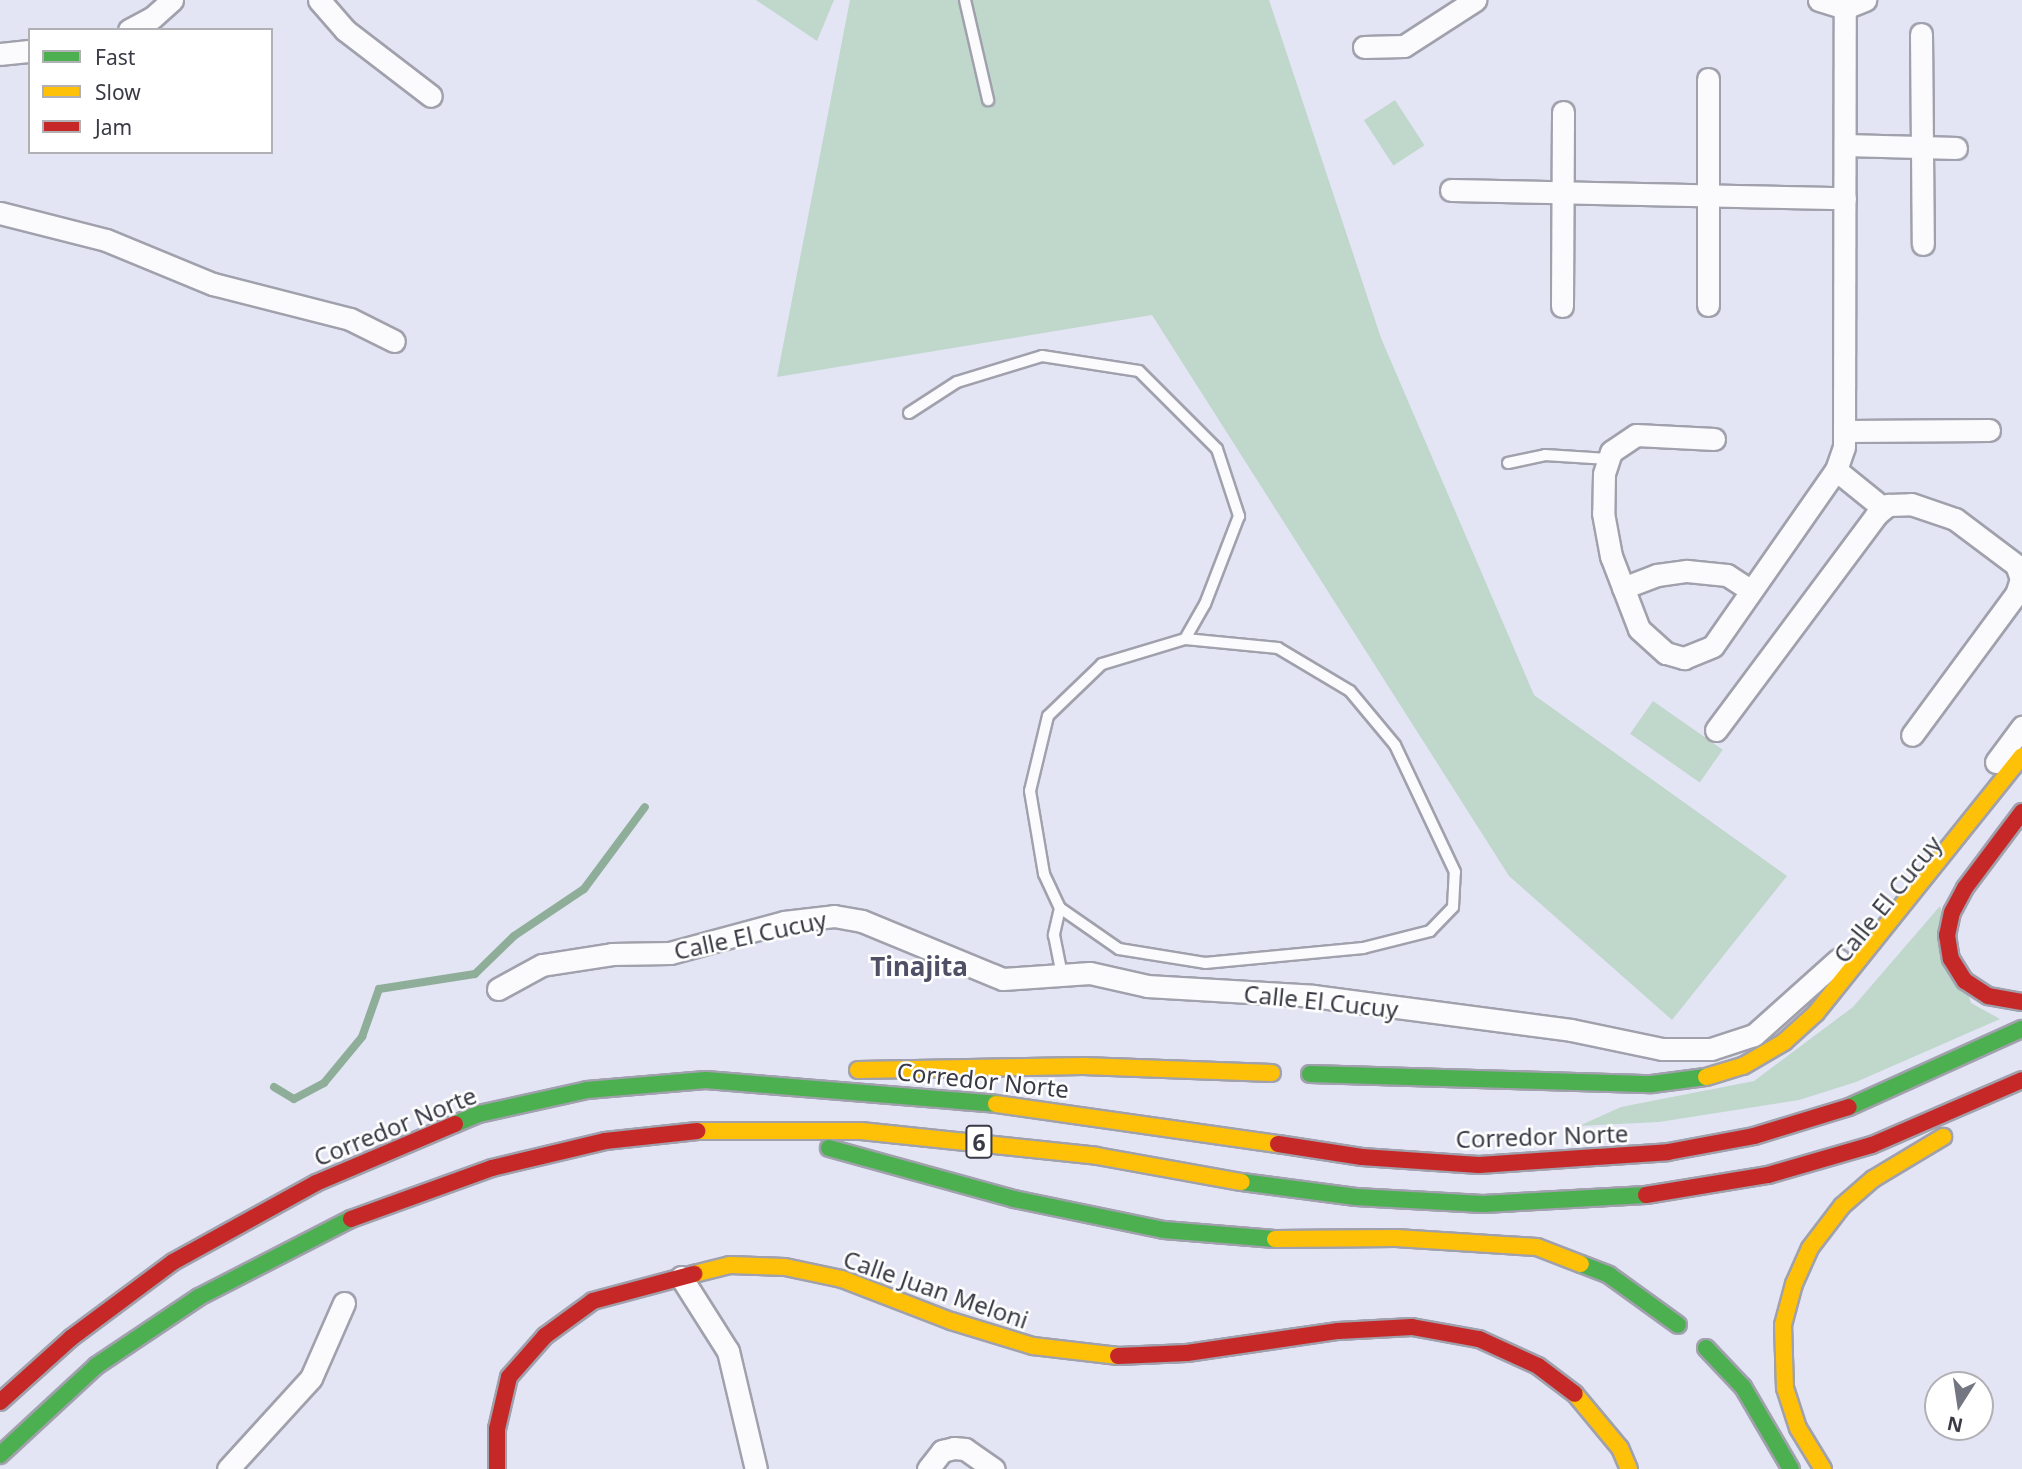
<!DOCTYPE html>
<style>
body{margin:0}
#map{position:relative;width:2022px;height:1469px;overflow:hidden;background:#e3e5f4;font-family:"Noto Sans",sans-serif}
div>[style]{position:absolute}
.green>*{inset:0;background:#c0d7cb;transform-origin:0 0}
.stream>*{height:8px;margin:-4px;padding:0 4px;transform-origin:4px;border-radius:4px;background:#8fae99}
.roads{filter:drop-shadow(2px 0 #a0a1ac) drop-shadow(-2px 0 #a0a1ac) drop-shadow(0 2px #a0a1ac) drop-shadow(0 -2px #a0a1ac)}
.lane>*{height:10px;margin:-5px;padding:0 5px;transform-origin:5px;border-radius:5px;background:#fbfbfd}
.street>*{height:21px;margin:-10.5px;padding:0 10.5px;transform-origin:10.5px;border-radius:10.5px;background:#fbfbfd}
.fast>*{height:16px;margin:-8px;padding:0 8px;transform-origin:8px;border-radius:8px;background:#4caf50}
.slow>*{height:16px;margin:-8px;padding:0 8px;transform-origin:8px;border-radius:8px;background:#ffc107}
.jam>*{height:16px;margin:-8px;padding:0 8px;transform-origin:8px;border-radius:8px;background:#c62828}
span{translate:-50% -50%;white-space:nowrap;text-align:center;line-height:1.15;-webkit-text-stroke:5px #fff;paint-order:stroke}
.shield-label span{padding:2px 5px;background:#fff;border:2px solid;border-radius:5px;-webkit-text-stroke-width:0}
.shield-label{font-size:23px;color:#393a45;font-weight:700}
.street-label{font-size:24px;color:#393a45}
.neighbourhood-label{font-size:26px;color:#4f5066;font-weight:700}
.legend{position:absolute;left:28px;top:28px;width:245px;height:126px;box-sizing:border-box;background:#fff;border:2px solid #b0b0b5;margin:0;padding:9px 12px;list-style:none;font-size:21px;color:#393a45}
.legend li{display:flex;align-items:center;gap:14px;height:35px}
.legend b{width:35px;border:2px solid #b0b0b5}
.north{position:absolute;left:1924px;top:1371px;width:70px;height:70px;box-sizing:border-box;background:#fff;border:2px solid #b0b0b5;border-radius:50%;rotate:192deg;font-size:19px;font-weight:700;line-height:28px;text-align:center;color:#393a45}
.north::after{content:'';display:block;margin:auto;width:24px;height:32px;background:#747682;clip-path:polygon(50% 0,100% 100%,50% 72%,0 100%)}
</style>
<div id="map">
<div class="green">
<i style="clip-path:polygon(756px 0,834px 0,817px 41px)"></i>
<i style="clip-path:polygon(850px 0,1269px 0,1381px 338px,1534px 695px,1787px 876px,1672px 1020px,1509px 876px,1152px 315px,777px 377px)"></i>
<i style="left:1395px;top:100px;width:54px;height:37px;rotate:57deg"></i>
<i style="left:1653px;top:701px;width:85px;height:40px;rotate:35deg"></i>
<i style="clip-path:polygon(1940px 906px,1971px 1003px,2000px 1019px,1856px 1082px,1799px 1100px,1659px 1122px,1579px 1126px,1621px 1107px,1754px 1081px,1853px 1007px)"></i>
</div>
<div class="stream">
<i style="left:274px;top:1087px;width:23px;rotate:31deg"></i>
<i style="left:294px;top:1099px;width:34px;rotate:-28deg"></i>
<i style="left:324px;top:1083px;width:60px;rotate:-50.4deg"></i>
<i style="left:362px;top:1037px;width:51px;rotate:-70.5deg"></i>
<i style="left:379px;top:989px;width:97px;rotate:-8.9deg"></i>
<i style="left:475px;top:974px;width:54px;rotate:-44.3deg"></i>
<i style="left:514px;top:936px;width:84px;rotate:-33.9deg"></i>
<i style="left:584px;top:889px;width:102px;rotate:-53.4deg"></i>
</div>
<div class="roads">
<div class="lane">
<i style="left:965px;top:0;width:103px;rotate:77deg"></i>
<i style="left:909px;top:413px;width:57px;rotate:-32.9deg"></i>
<i style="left:957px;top:382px;width:89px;rotate:-17deg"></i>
<i style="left:1042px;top:356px;width:98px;rotate:8.8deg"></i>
<i style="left:1139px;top:371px;width:110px;rotate:45deg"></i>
<i style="left:1217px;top:449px;width:71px;rotate:71.8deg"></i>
<i style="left:1239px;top:516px;width:94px;rotate:111.1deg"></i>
<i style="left:1205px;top:604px;width:40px;rotate:119.7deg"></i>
<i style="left:1508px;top:463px;width:38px;rotate:-12deg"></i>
<i style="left:1545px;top:455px;width:63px;rotate:3.6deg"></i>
<i style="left:1060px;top:908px;width:72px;rotate:34.8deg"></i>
<i style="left:1119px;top:949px;width:87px;rotate:9.2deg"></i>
<i style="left:1205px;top:963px;width:159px;rotate:-5.4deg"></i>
<i style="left:1363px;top:948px;width:69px;rotate:-14.2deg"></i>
<i style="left:1430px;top:931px;width:33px;rotate:-46deg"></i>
<i style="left:1453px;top:907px;width:35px;rotate:-87deg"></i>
<i style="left:1455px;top:872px;width:140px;rotate:-115.3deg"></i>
<i style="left:1395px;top:745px;width:70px;rotate:-129.8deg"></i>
<i style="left:1350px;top:691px;width:84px;rotate:-149.2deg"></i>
<i style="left:1278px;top:648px;width:93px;rotate:-174.5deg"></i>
<i style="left:1185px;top:639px;width:87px;rotate:163.2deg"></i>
<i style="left:1102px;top:664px;width:75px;rotate:136.1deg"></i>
<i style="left:1048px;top:716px;width:77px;rotate:103.5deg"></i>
<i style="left:1030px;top:791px;width:84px;rotate:80.4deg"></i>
<i style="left:1044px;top:874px;width:38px;rotate:65deg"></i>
<i style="left:1060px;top:908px;width:28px;rotate:103deg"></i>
<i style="left:1054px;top:935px;width:41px;rotate:78.7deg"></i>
</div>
<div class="street">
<i style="left:319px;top:0;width:40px;rotate:49deg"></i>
<i style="left:345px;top:30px;width:108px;rotate:37.5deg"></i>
<i style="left:1819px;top:0;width:27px;rotate:17deg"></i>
<i style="left:1845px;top:8px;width:22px;rotate:-22deg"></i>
<i style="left:129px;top:30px;width:26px;rotate:-28deg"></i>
<i style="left:152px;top:18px;width:27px;rotate:-42deg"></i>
<i style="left:1921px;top:34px;width:210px;rotate:89.5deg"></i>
<i style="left:1364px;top:47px;width:40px;rotate:-1.4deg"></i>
<i style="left:1404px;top:46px;width:85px;rotate:-32.9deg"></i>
<i style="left:0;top:54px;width:30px;rotate:-6deg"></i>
<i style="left:1708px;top:79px;width:226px;rotate:90deg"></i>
<i style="left:1846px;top:145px;width:110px;rotate:1.6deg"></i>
<i style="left:1451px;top:190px;width:394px;rotate:1.2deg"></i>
<i style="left:0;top:213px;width:109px;rotate:14.3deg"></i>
<i style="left:106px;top:240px;width:116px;rotate:22.4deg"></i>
<i style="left:213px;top:284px;width:141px;rotate:14.3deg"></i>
<i style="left:350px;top:319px;width:49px;rotate:26.6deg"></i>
<i style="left:1562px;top:306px;width:194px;rotate:-89.7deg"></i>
<i style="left:1846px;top:431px;width:143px;rotate:-0.4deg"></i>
<i style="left:1714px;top:439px;width:78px;rotate:-177.1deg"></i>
<i style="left:1636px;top:435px;width:30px;rotate:146deg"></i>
<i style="left:1611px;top:452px;width:23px;rotate:108deg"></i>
<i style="left:1604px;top:474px;width:39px;rotate:91deg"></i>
<i style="left:1603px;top:513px;width:44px;rotate:79.5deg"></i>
<i style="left:1611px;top:556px;width:78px;rotate:69deg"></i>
<i style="left:1639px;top:629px;width:36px;rotate:42deg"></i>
<i style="left:1666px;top:653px;width:19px;rotate:16deg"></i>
<i style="left:1684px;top:658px;width:31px;rotate:-22deg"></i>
<i style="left:1713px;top:646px;width:215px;rotate:-55.1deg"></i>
<i style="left:1836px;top:470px;width:24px;rotate:-71deg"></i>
<i style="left:1844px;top:447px;width:439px;rotate:-89.9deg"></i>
<i style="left:1836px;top:470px;width:60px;rotate:39deg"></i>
<i style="left:1623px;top:588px;width:36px;rotate:-21deg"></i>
<i style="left:1657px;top:575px;width:30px;rotate:-8deg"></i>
<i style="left:1687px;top:571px;width:40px;rotate:5.7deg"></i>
<i style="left:1727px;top:575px;width:27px;rotate:33deg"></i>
<i style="left:1716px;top:730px;width:268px;rotate:-53.3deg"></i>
<i style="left:1876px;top:515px;width:16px;rotate:-40deg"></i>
<i style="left:1888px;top:505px;width:23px;rotate:-2deg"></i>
<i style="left:1911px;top:504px;width:46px;rotate:18.8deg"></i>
<i style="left:1955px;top:519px;width:76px;rotate:37deg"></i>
<i style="left:2016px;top:565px;width:15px;rotate:70deg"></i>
<i style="left:2021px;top:579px;width:16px;rotate:108deg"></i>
<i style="left:2016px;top:594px;width:175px;rotate:126.4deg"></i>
<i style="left:1996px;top:762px;width:44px;rotate:-53.4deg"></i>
<i style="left:498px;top:989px;width:50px;rotate:-28.6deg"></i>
<i style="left:542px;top:965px;width:71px;rotate:-8.9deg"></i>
<i style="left:612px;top:954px;width:58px;rotate:-1deg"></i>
<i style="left:670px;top:953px;width:118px;rotate:-15.2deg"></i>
<i style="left:784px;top:922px;width:50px;rotate:-6.8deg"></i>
<i style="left:834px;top:916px;width:28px;rotate:10deg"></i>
<i style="left:862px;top:921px;width:152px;rotate:22.4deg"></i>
<i style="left:1003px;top:979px;width:87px;rotate:-3.9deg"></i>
<i style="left:1090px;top:973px;width:58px;rotate:12.8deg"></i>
<i style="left:1147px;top:986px;width:166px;rotate:3.4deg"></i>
<i style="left:1313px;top:996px;width:260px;rotate:7.5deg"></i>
<i style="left:1571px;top:1030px;width:93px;rotate:11.8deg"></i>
<i style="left:1662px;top:1049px;width:49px"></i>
<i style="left:1711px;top:1049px;width:45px;rotate:-18deg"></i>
<i style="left:1754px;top:1035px;width:113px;rotate:-41.8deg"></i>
<i style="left:681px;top:1277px;width:88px;rotate:57.6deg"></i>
<i style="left:728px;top:1351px;width:121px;rotate:76.7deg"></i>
<i style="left:228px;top:1469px;width:123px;rotate:-47.6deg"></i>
<i style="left:311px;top:1378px;width:82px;rotate:-66.3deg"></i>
<i style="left:928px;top:1469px;width:23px;rotate:-52deg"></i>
<i style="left:942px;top:1451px;width:12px;rotate:-14deg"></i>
<i style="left:954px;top:1448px;width:11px;rotate:5deg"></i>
<i style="left:965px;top:1449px;width:35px;rotate:35deg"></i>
</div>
<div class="fast">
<i style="left:1310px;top:1074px;width:342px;rotate:1.7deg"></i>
<i style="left:1652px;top:1084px;width:54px;rotate:-7.4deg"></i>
<i style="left:1849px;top:1107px;width:190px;rotate:-24.3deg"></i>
<i style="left:455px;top:1124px;width:26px;rotate:-23deg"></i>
<i style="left:479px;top:1114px;width:111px;rotate:-12.5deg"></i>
<i style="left:587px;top:1090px;width:119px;rotate:-4.8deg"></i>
<i style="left:706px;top:1080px;width:291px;rotate:4.7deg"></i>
<i style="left:829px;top:1148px;width:192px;rotate:15.4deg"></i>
<i style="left:1014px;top:1199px;width:153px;rotate:11.7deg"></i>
<i style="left:1164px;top:1230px;width:111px;rotate:4.6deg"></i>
<i style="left:1242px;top:1182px;width:115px;rotate:7.5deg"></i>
<i style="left:1356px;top:1197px;width:127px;rotate:3.2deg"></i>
<i style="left:1483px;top:1204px;width:163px;rotate:-3.2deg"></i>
<i style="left:1581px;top:1264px;width:30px;rotate:21deg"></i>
<i style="left:1609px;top:1275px;width:85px;rotate:35.9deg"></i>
<i style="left:1706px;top:1348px;width:54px;rotate:46.5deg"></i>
<i style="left:1743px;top:1387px;width:95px;rotate:59.7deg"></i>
<i style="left:0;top:1455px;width:131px;rotate:-42.8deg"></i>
<i style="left:96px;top:1366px;width:124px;rotate:-33.8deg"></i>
<i style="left:199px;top:1297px;width:171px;rotate:-27.2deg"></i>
</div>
<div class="slow">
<i style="left:858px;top:1070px;width:225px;rotate:-1deg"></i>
<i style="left:1083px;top:1066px;width:189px;rotate:2.1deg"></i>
<i style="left:1706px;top:1077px;width:39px;rotate:-17deg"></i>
<i style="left:1743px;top:1066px;width:48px;rotate:-30.3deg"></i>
<i style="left:1784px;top:1042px;width:43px;rotate:-42.2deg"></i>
<i style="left:1816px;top:1013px;width:329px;rotate:-51.3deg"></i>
<i style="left:996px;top:1104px;width:285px;rotate:8.1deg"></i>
<i style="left:697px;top:1131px;width:164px"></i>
<i style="left:861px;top:1131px;width:237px;rotate:6deg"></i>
<i style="left:1097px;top:1156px;width:147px;rotate:10.2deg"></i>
<i style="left:1275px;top:1239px;width:121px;rotate:-0.5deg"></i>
<i style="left:1396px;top:1238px;width:141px;rotate:3.7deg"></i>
<i style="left:1537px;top:1247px;width:47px;rotate:21.1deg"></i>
<i style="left:694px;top:1274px;width:37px;rotate:-14deg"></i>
<i style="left:730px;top:1265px;width:55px;rotate:2.1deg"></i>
<i style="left:785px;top:1267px;width:58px;rotate:11.9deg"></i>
<i style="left:842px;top:1279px;width:117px;rotate:21.1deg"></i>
<i style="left:951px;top:1321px;width:86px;rotate:17deg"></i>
<i style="left:1033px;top:1346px;width:86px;rotate:6.7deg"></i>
<i style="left:1575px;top:1394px;width:70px;rotate:50.2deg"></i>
<i style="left:1620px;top:1448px;width:23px;rotate:67deg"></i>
<i style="left:1823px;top:1469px;width:48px;rotate:-121.4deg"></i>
<i style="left:1798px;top:1428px;width:42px;rotate:-108deg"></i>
<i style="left:1785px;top:1388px;width:63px;rotate:-91.8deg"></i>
<i style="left:1783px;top:1325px;width:42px;rotate:-75deg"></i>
<i style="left:1794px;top:1284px;width:39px;rotate:-66deg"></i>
<i style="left:1810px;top:1248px;width:53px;rotate:-52.7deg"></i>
<i style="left:1842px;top:1206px;width:41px;rotate:-41.1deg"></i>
<i style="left:1873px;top:1179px;width:82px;rotate:-31deg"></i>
</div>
<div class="jam">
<i style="left:2022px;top:812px;width:95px;rotate:126.9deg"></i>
<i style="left:1965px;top:888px;width:27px;rotate:118deg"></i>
<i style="left:1952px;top:912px;width:24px;rotate:102deg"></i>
<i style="left:1947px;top:935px;width:24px;rotate:81deg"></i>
<i style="left:1951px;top:959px;width:26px;rotate:58deg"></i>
<i style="left:1965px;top:981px;width:27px;rotate:33deg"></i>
<i style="left:1988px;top:996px;width:35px;rotate:10deg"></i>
<i style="left:1278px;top:1144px;width:85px;rotate:8.8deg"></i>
<i style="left:1362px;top:1157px;width:117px;rotate:3.9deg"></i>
<i style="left:1479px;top:1165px;width:189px;rotate:-3.9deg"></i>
<i style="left:1668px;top:1152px;width:87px;rotate:-10.5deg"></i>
<i style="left:1754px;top:1136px;width:99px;rotate:-17deg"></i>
<i style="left:1646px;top:1195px;width:124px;rotate:-9.3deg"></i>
<i style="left:1768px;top:1175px;width:108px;rotate:-16.1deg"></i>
<i style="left:1872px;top:1145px;width:163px;rotate:-23.4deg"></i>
<i style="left:351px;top:1219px;width:150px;rotate:-19.9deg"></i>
<i style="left:492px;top:1168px;width:116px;rotate:-13.4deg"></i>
<i style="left:605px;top:1141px;width:93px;rotate:-6.2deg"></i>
<i style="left:1118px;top:1356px;width:69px;rotate:-2.5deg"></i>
<i style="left:1187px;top:1353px;width:153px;rotate:-8.3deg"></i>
<i style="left:1338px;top:1331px;width:74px;rotate:-3.1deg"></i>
<i style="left:1412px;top:1327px;width:68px;rotate:10.2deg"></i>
<i style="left:1479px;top:1339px;width:65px;rotate:24.6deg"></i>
<i style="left:1538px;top:1366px;width:46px;rotate:37.1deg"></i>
<i style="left:0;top:1402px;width:96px;rotate:-42deg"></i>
<i style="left:71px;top:1338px;width:127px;rotate:-36.7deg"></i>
<i style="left:173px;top:1262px;width:163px;rotate:-28.9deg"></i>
<i style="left:316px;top:1183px;width:151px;rotate:-23deg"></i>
<i style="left:497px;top:1469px;width:40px;rotate:-90deg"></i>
<i style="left:497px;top:1429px;width:53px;rotate:-77deg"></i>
<i style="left:509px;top:1377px;width:55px;rotate:-48.7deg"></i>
<i style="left:545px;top:1336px;width:59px;rotate:-36.1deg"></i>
<i style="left:593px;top:1301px;width:105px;rotate:-15deg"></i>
</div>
</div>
<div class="shield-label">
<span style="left:979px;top:1142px">6</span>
</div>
<div class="street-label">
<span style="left:1887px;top:899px;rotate:-51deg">Calle El Cucuy</span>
<span style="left:750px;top:935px;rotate:-12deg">Calle El Cucuy</span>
<span style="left:1321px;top:1001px;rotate:6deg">Calle El Cucuy</span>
<span style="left:983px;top:1080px;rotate:6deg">Corredor Norte</span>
<span style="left:395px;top:1126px;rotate:-22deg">Corredor Norte</span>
<span style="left:1542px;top:1136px;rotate:-2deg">Corredor Norte</span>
<span style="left:936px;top:1289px;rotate:19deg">Calle Juan Meloni</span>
</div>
<div class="neighbourhood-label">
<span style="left:919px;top:967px">Tinajita</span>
</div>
<ul class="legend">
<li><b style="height:9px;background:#4caf50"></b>Fast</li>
<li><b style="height:9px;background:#ffc107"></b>Slow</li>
<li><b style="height:9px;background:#c62828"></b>Jam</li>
</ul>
<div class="north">N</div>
</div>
